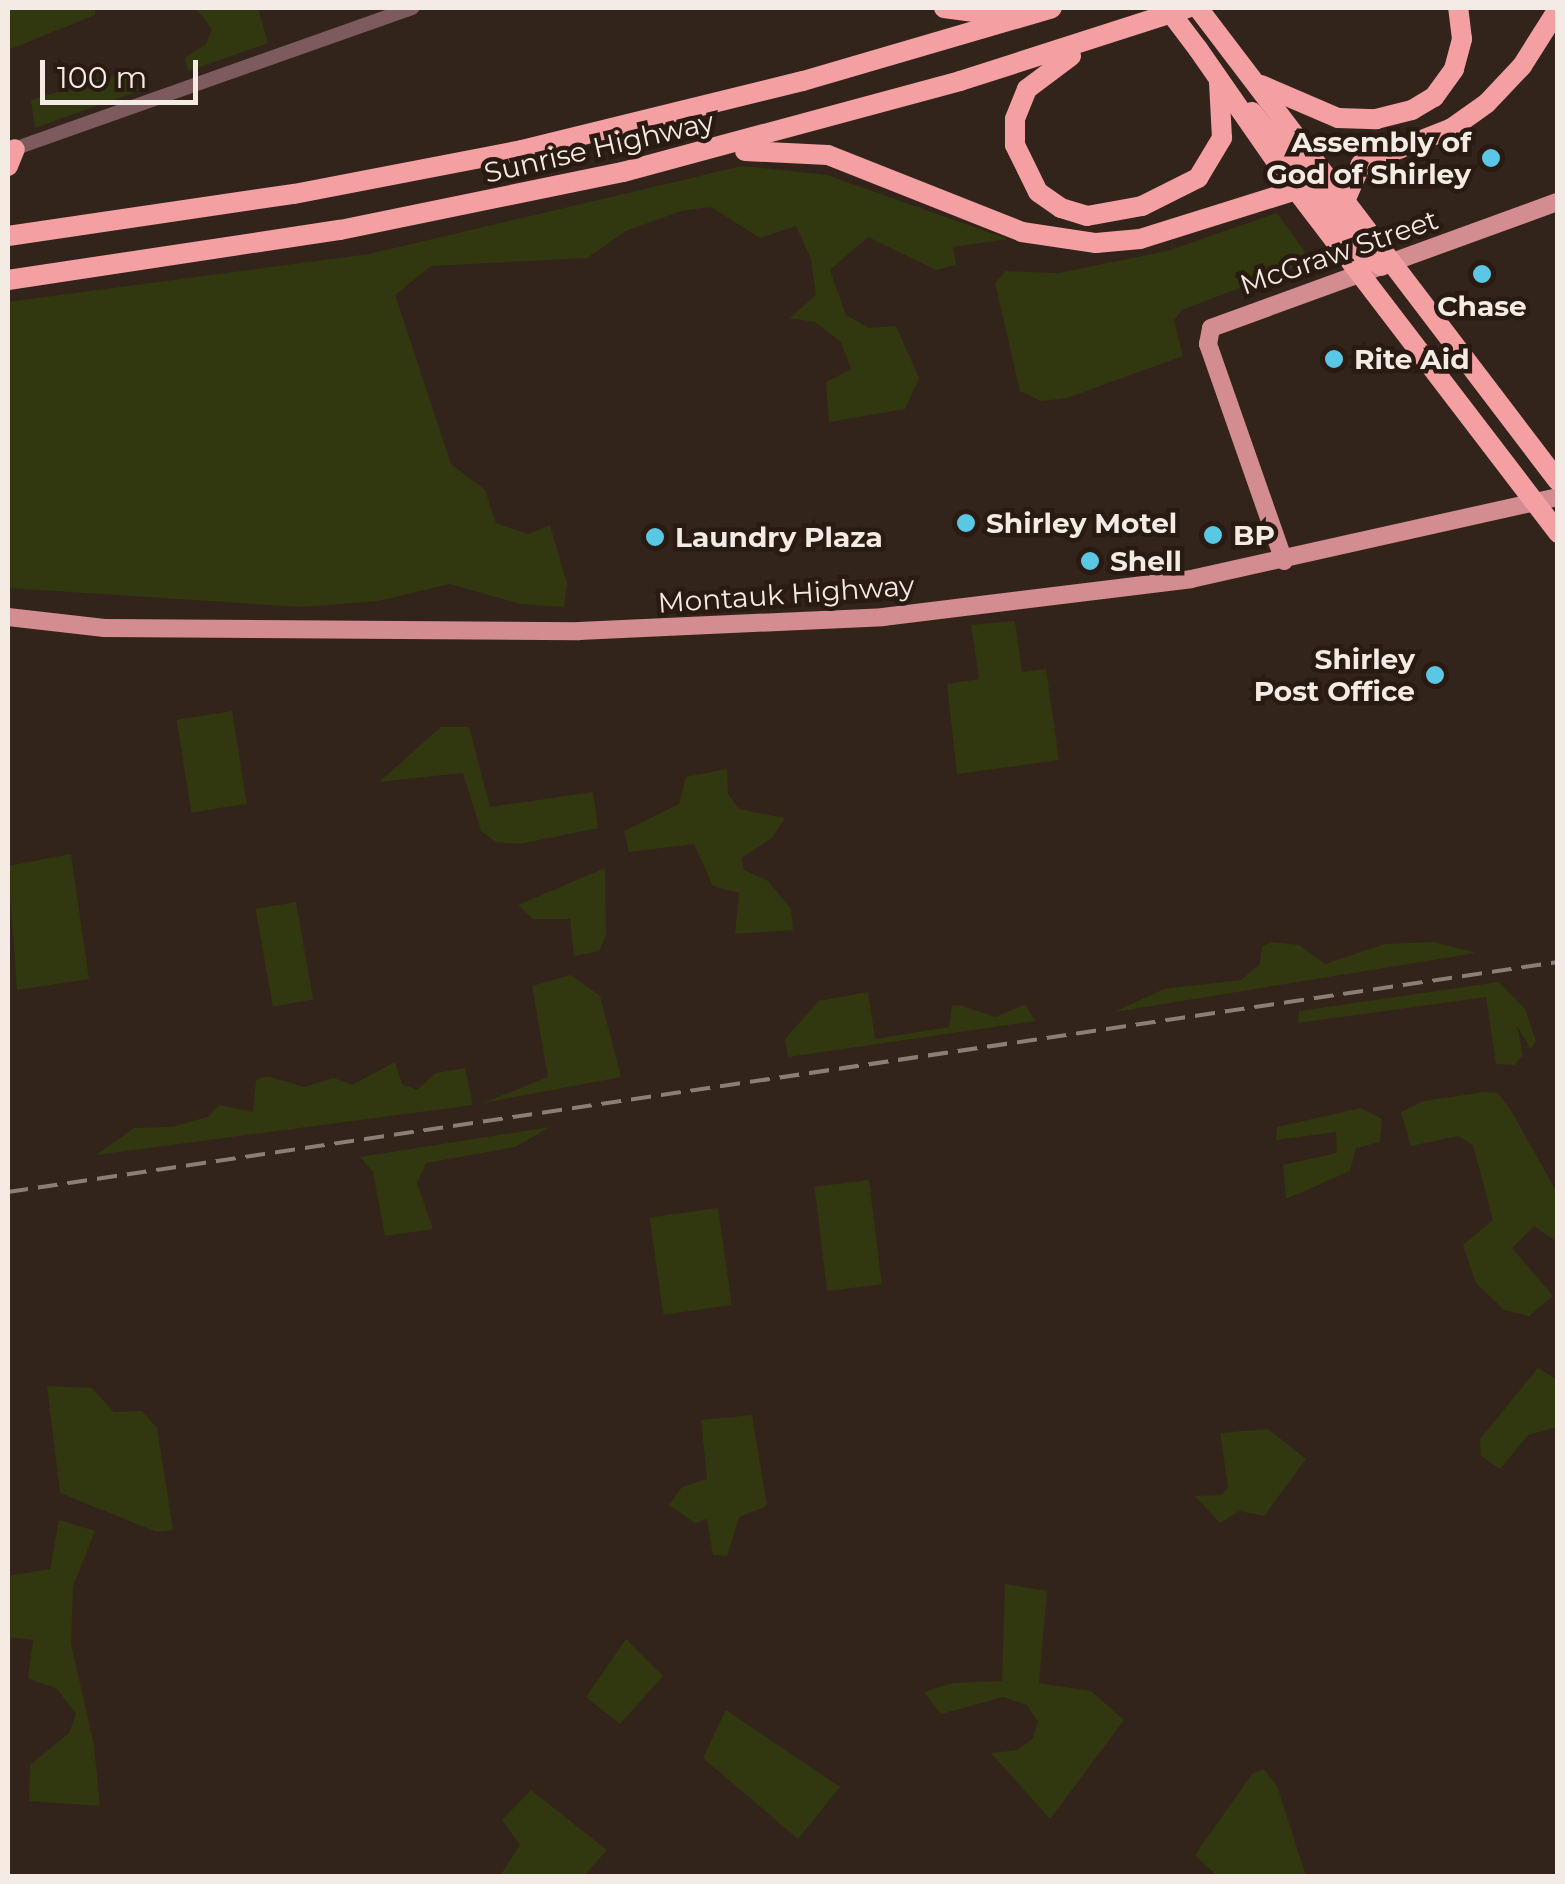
<!DOCTYPE html>
<style>
body{margin:0}
#map{position:relative;width:1565px;height:1884px;overflow:hidden;background:#33241b;font-family:Montserrat,sans-serif}
div>[style]{position:absolute}
.green>*{inset:0;background:#31370e;transform-origin:0 0}
.minor>*{height:14px;margin:-7px;padding:0 7px;transform-origin:7px;border-radius:7px;background:#7d5b5c}
.major>*{height:18px;margin:-9px;padding:0 9px;transform-origin:9px;border-radius:9px;background:#d38c8f}
.highway>*{height:20px;margin:-10px;padding:0 10px;transform-origin:10px;border-radius:10px;background:#f4a0a3}
.rail>*{height:4px;margin-top:-2px;transform-origin:0;background:repeating-linear-gradient(90deg,#8a7e76 0 20px,transparent 0 30px)}
.highway-bridge>*{height:20px;margin:-10px;padding:0 10px;transform-origin:10px;border-radius:10px;background:#f4a0a3}
.dots>*{width:28px;height:28px;translate:-50% -50%;box-sizing:border-box;border:5px solid #291a12;border-radius:50%}
span{translate:-50% -50%;white-space:nowrap;text-align:center;line-height:1.15;-webkit-text-stroke:9px #291a12;paint-order:stroke}
.poi-label{font-size:28px;color:#f5ebe5;font-weight:700}
.right{translate:-100% -50%;text-align:right}
.left{translate:0 -50%;text-align:left}
.street-label{font-size:28px;color:#f5ebe5}
.frame{position:absolute;inset:0;border:10px solid #f5ebe5;pointer-events:none}
.scale{position:absolute;left:40px;top:60px;width:158px;height:45px;box-sizing:border-box;border:5px solid #f5ebe5;border-top:0;padding-left:12px;font-size:30px;line-height:35px;white-space:nowrap;color:#f5ebe5;-webkit-text-stroke:8px #291a12;paint-order:stroke}
</style>
<div id="map">
<div class="green">
<i style="clip-path:polygon(8px 8px,95px 8px,95px 15px,8px 50px)"></i>
<i style="clip-path:polygon(196px 8px,258px 8px,268px 43px,188px 71px,185px 58px,206px 44px,212px 29px)"></i>
<i style="clip-path:polygon(110px 76px,126px 78px,141px 90px,35px 128px,31px 100px)"></i>
<i style="clip-path:polygon(742px 166px,827px 175px,1008px 239px,953px 247px,956px 265px,936px 270px,868px 237px,830px 270px,846px 315px,869px 328px,896px 326px,919px 378px,905px 409px,829px 422px,826px 382px,851px 369px,841px 342px,815px 322px,790px 318px,816px 295px,811px 259px,796px 226px,760px 238px,711px 207px,681px 211px,626px 231px,587px 258px,431px 266px,395px 295px,451px 464px,485px 490px,496px 523px,528px 534px,550px 525px,567px 584px,564px 607px,521px 604px,450px 584px,378px 601px,301px 607px,8px 588px,8px 302px,369px 254px)"></i>
<i style="clip-path:polygon(1277px 213px,1305px 252px,1294px 267px,1182px 310px,1174px 320px,1183px 356px,1067px 398px,1041px 401px,1020px 391px,995px 283px,1006px 271px,1059px 273px,1167px 251px)"></i>
<i style="clip-path:polygon(1015px 621px,1022px 672px,1046px 669px,1059px 760px,957px 774px,947px 684px,979px 679px,971px 625px)"></i>
<i style="left:232px;top:711px;width:94px;height:56px;rotate:81deg"></i>
<i style="clip-path:polygon(441px 727px,469px 727px,490px 807px,593px 792px,598px 828px,520px 844px,496px 842px,481px 831px,463px 773px,379px 782px)"></i>
<i style="clip-path:polygon(727px 769px,728px 794px,739px 809px,785px 818px,772px 838px,741px 858px,744px 870px,768px 881px,791px 909px,793px 930px,735px 934px,739px 893px,713px 886px,694px 844px,629px 852px,624px 831px,679px 804px,686px 777px)"></i>
<i style="clip-path:polygon(71px 854px,89px 979px,17px 990px,8px 866px)"></i>
<i style="clip-path:polygon(605px 868px,606px 935px,599px 951px,574px 956px,570px 919px,533px 919px,518px 905px)"></i>
<i style="left:296px;top:902px;width:99px;height:41px;rotate:80deg"></i>
<i style="clip-path:polygon(1272px 942px,1299px 945px,1325px 964px,1385px 944px,1433px 942px,1476px 953px,1114px 1012px,1164px 989px,1241px 980px,1260px 964px,1262px 946px)"></i>
<i style="clip-path:polygon(571px 975px,600px 996px,621px 1077px,483px 1103px,548px 1077px,532px 986px)"></i>
<i style="clip-path:polygon(1499px 982px,1525px 1009px,1536px 1041px,1531px 1049px,1517px 1026px,1523px 1055px,1514px 1065px,1496px 1064px,1486px 997px,1298px 1023px,1299px 1011px)"></i>
<i style="clip-path:polygon(868px 992px,875px 1039px,949px 1027px,952px 1006px,960px 1005px,995px 1017px,1025px 1005px,1036px 1021px,788px 1057px,785px 1039px,819px 1001px)"></i>
<i style="clip-path:polygon(395px 1062px,402px 1084px,417px 1090px,436px 1073px,465px 1068px,473px 1105px,96px 1155px,134px 1128px,171px 1127px,208px 1117px,219px 1105px,253px 1112px,256px 1080px,267px 1076px,304px 1087px,334px 1078px,352px 1085px)"></i>
<i style="clip-path:polygon(1484px 1092px,1498px 1093px,1512px 1112px,1557px 1193px,1557px 1242px,1534px 1226px,1512px 1248px,1553px 1296px,1529px 1316px,1504px 1310px,1476px 1283px,1463px 1245px,1493px 1220px,1473px 1145px,1458px 1136px,1411px 1146px,1401px 1112px,1424px 1101px)"></i>
<i style="clip-path:polygon(1361px 1108px,1382px 1119px,1380px 1142px,1356px 1148px,1350px 1171px,1286px 1199px,1283px 1165px,1337px 1153px,1336px 1132px,1276px 1140px,1277px 1127px)"></i>
<i style="clip-path:polygon(550px 1127px,515px 1147px,426px 1163px,417px 1183px,433px 1229px,385px 1236px,373px 1172px,360px 1157px)"></i>
<i style="left:869px;top:1180px;width:105px;height:55px;rotate:83deg"></i>
<i style="left:718px;top:1208px;width:98px;height:69px;rotate:82deg"></i>
<i style="clip-path:polygon(1538px 1368px,1557px 1380px,1557px 1427px,1528px 1435px,1500px 1469px,1481px 1456px,1480px 1439px)"></i>
<i style="clip-path:polygon(47px 1386px,92px 1388px,114px 1412px,142px 1411px,157px 1428px,173px 1530px,157px 1532px,60px 1493px)"></i>
<i style="clip-path:polygon(752px 1415px,767px 1506px,739px 1517px,727px 1556px,713px 1555px,707px 1519px,695px 1523px,669px 1505px,682px 1487px,707px 1479px,701px 1420px)"></i>
<i style="clip-path:polygon(1268px 1429px,1306px 1459px,1264px 1516px,1239px 1511px,1220px 1523px,1195px 1496px,1222px 1495px,1228px 1487px,1220px 1433px)"></i>
<i style="clip-path:polygon(59px 1520px,95px 1531px,73px 1586px,71px 1644px,94px 1745px,100px 1806px,29px 1801px,30px 1765px,69px 1733px,76px 1714px,57px 1689px,28px 1678px,33px 1640px,8px 1637px,8px 1576px,50px 1569px)"></i>
<i style="clip-path:polygon(1005px 1584px,1047px 1591px,1039px 1683px,1091px 1691px,1124px 1720px,1050px 1819px,991px 1753px,1018px 1750px,1033px 1738px,1038px 1722px,1027px 1705px,1003px 1697px,941px 1714px,924px 1692px,952px 1683px,1002px 1681px)"></i>
<i style="clip-path:polygon(626px 1639px,663px 1676px,620px 1724px,586px 1697px)"></i>
<i style="clip-path:polygon(726px 1710px,840px 1787px,798px 1839px,703px 1758px)"></i>
<i style="clip-path:polygon(1264px 1769px,1277px 1786px,1306px 1876px,1217px 1876px,1195px 1855px,1252px 1774px)"></i>
<i style="clip-path:polygon(531px 1790px,607px 1850px,584px 1876px,500px 1876px,520px 1845px,502px 1820px)"></i>
</div>
<div class="minor">
<i style="left:8px;top:151px;width:429px;rotate:-19.5deg"></i>
</div>
<div class="major">
<i style="left:1284px;top:561px;width:230px;rotate:-109.3deg"></i>
<i style="left:1208px;top:344px;width:16px;rotate:-79deg"></i>
<i style="left:1211px;top:328px;width:369px;rotate:-20deg"></i>
<i style="left:8px;top:617px;width:97px;rotate:6.5deg"></i>
<i style="left:104px;top:628px;width:475px;rotate:0.4deg"></i>
<i style="left:579px;top:631px;width:304px;rotate:-2.6deg"></i>
<i style="left:883px;top:617px;width:310px;rotate:-7deg"></i>
<i style="left:1191px;top:579px;width:376px;rotate:-12.6deg"></i>
</div>
<div class="highway">
<i style="left:944px;top:8px;width:61px;rotate:7.6deg"></i>
<i style="left:1198px;top:8px;width:594px;rotate:52.73deg"></i>
<i style="left:1198px;top:49px;width:172px;rotate:55.2deg"></i>
<i style="left:1296px;top:190px;width:432px;rotate:52.6deg"></i>
<i style="left:1071px;top:56px;width:55px;rotate:143.1deg"></i>
<i style="left:1027px;top:89px;width:32px;rotate:112deg"></i>
<i style="left:1015px;top:119px;width:26px;rotate:90deg"></i>
<i style="left:1015px;top:145px;width:52px;rotate:63.9deg"></i>
<i style="left:1038px;top:192px;width:28px;rotate:35deg"></i>
<i style="left:1061px;top:208px;width:27px;rotate:17deg"></i>
<i style="left:1087px;top:216px;width:56px;rotate:-10.3deg"></i>
<i style="left:1142px;top:206px;width:63px;rotate:-26.6deg"></i>
<i style="left:1198px;top:178px;width:47px;rotate:-59deg"></i>
<i style="left:1222px;top:138px;width:56px;rotate:-93.1deg"></i>
<i style="left:1261px;top:85px;width:84px;rotate:23.2deg"></i>
<i style="left:1338px;top:118px;width:38px;rotate:2deg"></i>
<i style="left:1376px;top:119px;width:37px;rotate:-14deg"></i>
<i style="left:1412px;top:110px;width:26px;rotate:-31deg"></i>
<i style="left:1434px;top:97px;width:34px;rotate:-54deg"></i>
<i style="left:1454px;top:69px;width:31px;rotate:-75deg"></i>
<i style="left:1462px;top:39px;width:31px;rotate:-97deg"></i>
<i style="left:1252px;top:112px;width:185px;rotate:51.6deg"></i>
<i style="left:1367px;top:257px;width:17px;rotate:31deg"></i>
<i style="left:745px;top:151px;width:83px;rotate:2.8deg"></i>
<i style="left:828px;top:155px;width:209px;rotate:21.6deg"></i>
<i style="left:1022px;top:232px;width:75px;rotate:8.5deg"></i>
<i style="left:1096px;top:243px;width:44px;rotate:-5.2deg"></i>
<i style="left:1140px;top:239px;width:164px;rotate:-17.4deg"></i>
<i style="left:8px;top:166px;width:18px;rotate:-68deg"></i>
<i style="left:1345px;top:201px;width:40px;rotate:-66.6deg"></i>
<i style="left:1361px;top:164px;width:98px;rotate:-21.6deg"></i>
<i style="left:1452px;top:128px;width:43px;rotate:-35.5deg"></i>
<i style="left:1487px;top:103px;width:51px;rotate:-46.6deg"></i>
<i style="left:1522px;top:66px;width:67px;rotate:-57.7deg"></i>
<i style="left:8px;top:236px;width:289px;rotate:-8.4deg"></i>
<i style="left:294px;top:194px;width:232px;rotate:-10.9deg"></i>
<i style="left:522px;top:150px;width:289px;rotate:-13.8deg"></i>
<i style="left:803px;top:81px;width:259px;rotate:-16.3deg"></i>
<i style="left:8px;top:280px;width:336px;rotate:-8.6deg"></i>
<i style="left:340px;top:230px;width:289px;rotate:-11.6deg"></i>
<i style="left:623px;top:172px;width:349px;rotate:-15.1deg"></i>
<i style="left:960px;top:81px;width:239px;rotate:-17.8deg"></i>
</div>
<div class="rail">
<i style="left:8px;top:1192px;width:1567px;rotate:-8.44deg"></i>
</div>
<div class="highway-bridge">
<i style="left:1167px;top:8px;width:51px;rotate:52.9deg"></i>
</div>
<div class="dots">
<i style="left:1491px;top:158px;background:#5ac8e5"></i>
<i style="left:1482px;top:274px;background:#5ac8e5"></i>
<i style="left:1334px;top:359px;background:#5ac8e5"></i>
<i style="left:966px;top:523px;background:#5ac8e5"></i>
<i style="left:1213px;top:535px;background:#5ac8e5"></i>
<i style="left:655px;top:537px;background:#5ac8e5"></i>
<i style="left:1090px;top:561px;background:#5ac8e5"></i>
<i style="left:1435px;top:675px;background:#5ac8e5"></i>
</div>
<div class="poi-label">
<span class="right" style="left:1471px;top:158px">Assembly of<br>God of Shirley</span>
<span style="left:1482px;top:306px">Chase</span>
<span class="left" style="left:1354px;top:359px">Rite Aid</span>
<span class="left" style="left:986px;top:523px">Shirley Motel</span>
<span class="left" style="left:1233px;top:535px">BP</span>
<span class="left" style="left:675px;top:537px">Laundry Plaza</span>
<span class="left" style="left:1110px;top:561px">Shell</span>
<span class="right" style="left:1415px;top:675px">Shirley<br>Post Office</span>
</div>
<div class="street-label">
<span style="left:599px;top:147px;rotate:-13deg">Sunrise Highway</span>
<span style="left:1339px;top:252px;rotate:-19deg">McGraw Street</span>
<span style="left:786px;top:594px;rotate:-4deg">Montauk Highway</span>
</div>
<div class="frame"></div>
<div class="scale">100 m</div>
</div>
